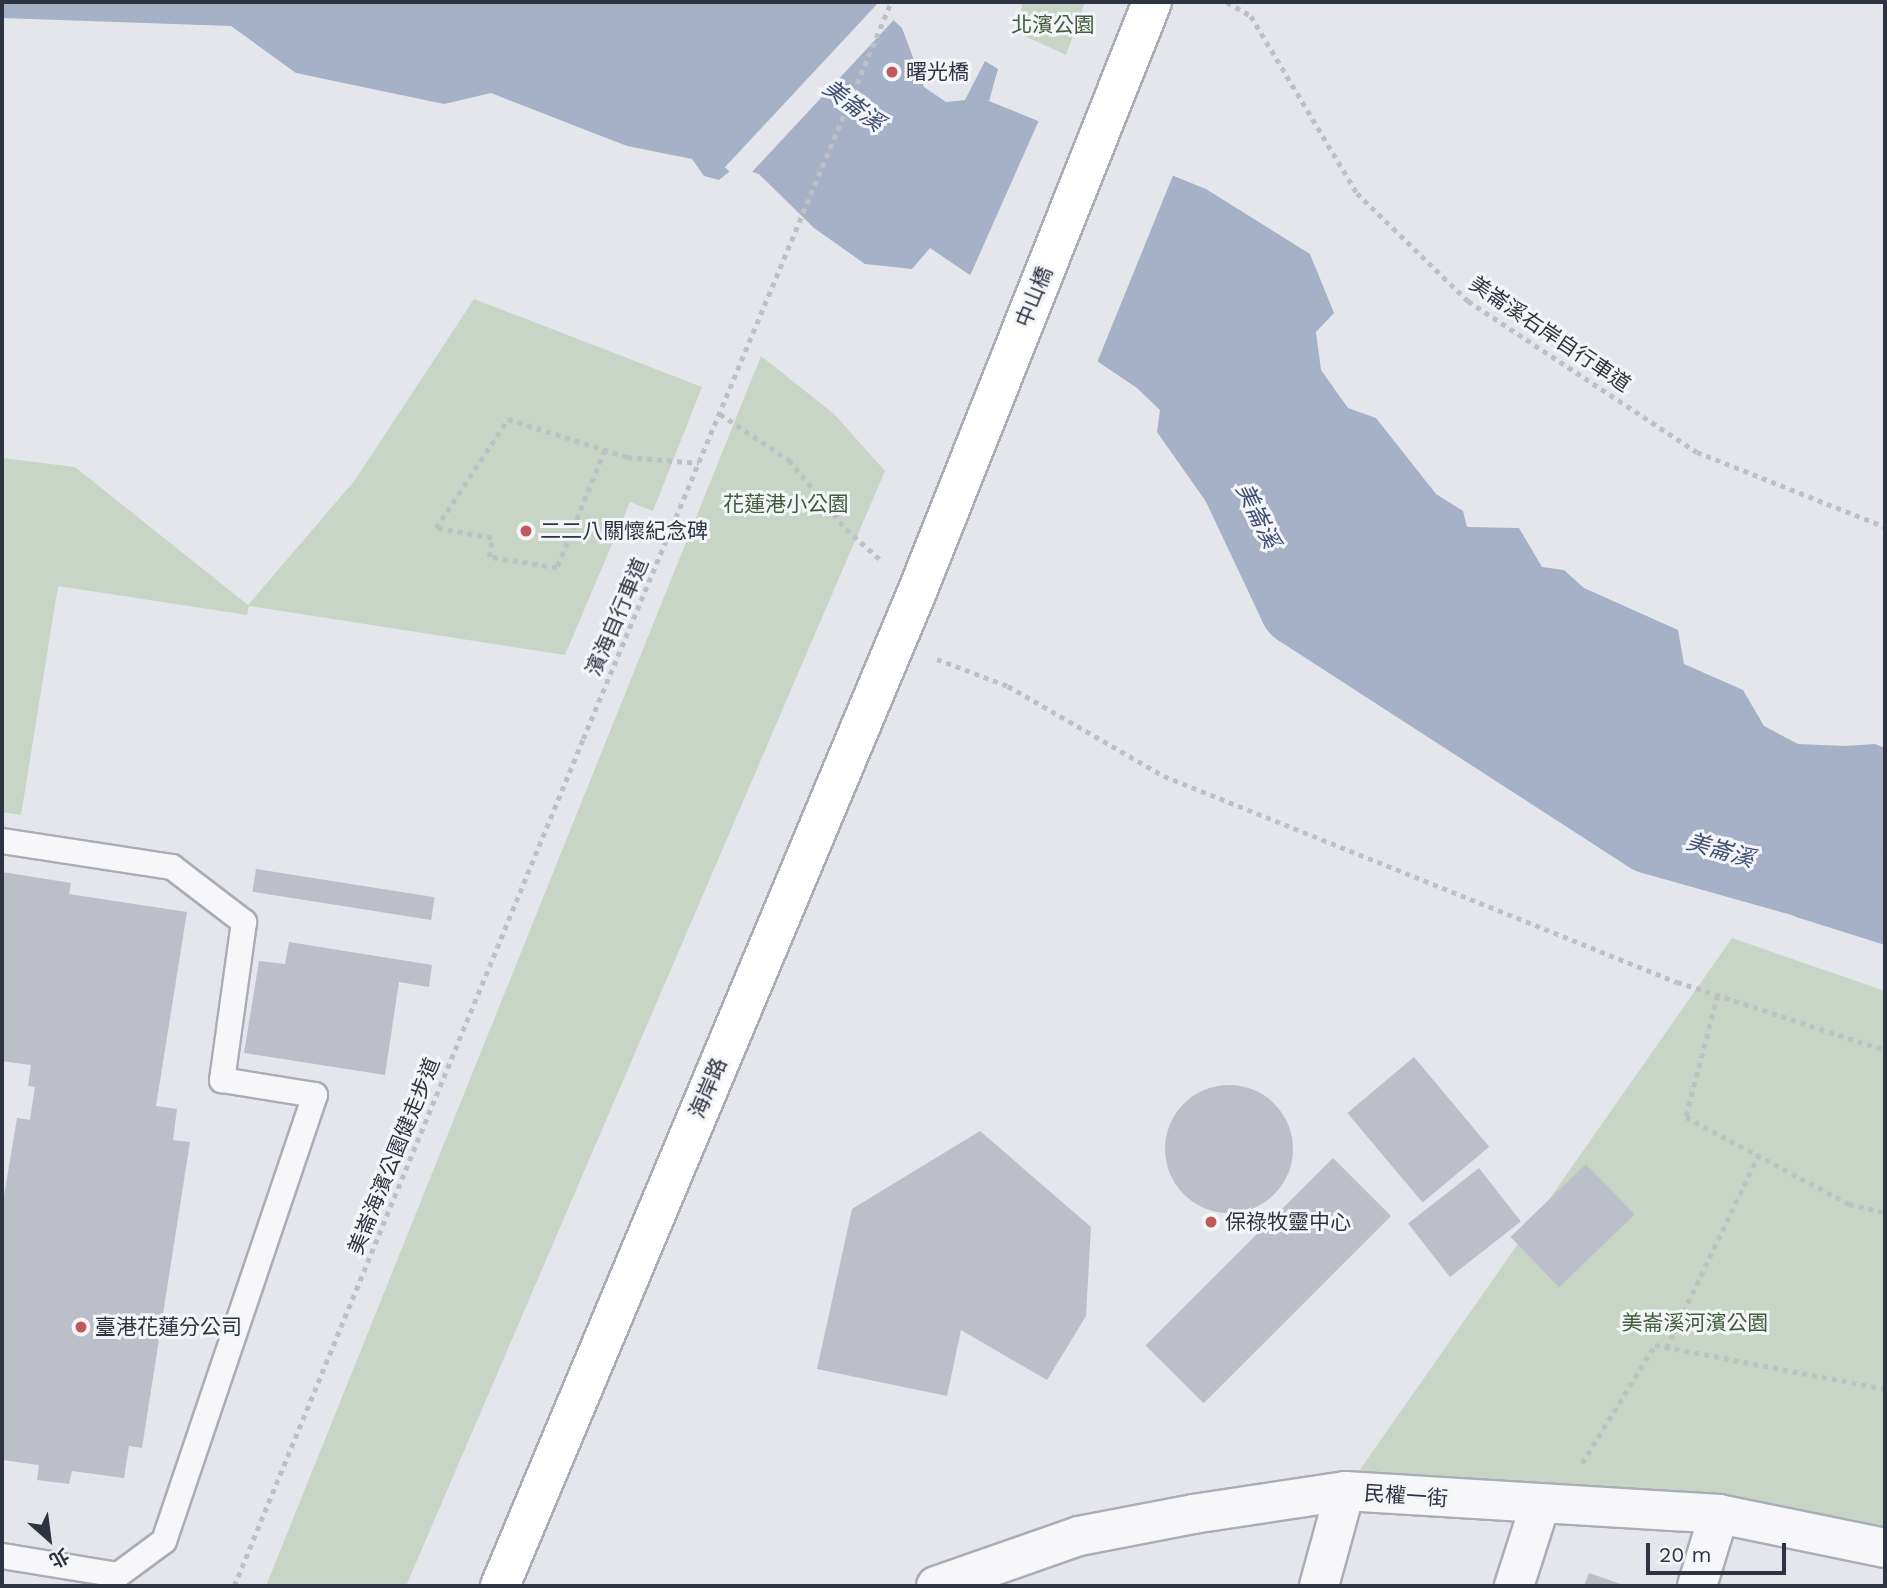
<!DOCTYPE html>
<meta charset="utf-8">
<style>
body{margin:0}
#map{position:relative;width:1887px;height:1588px;overflow:hidden;background:#e4e6eb;font-family:"Work Sans","Noto Sans TC",sans-serif}
div>[style]{position:absolute}
.green>*{inset:0;background:#c8d4c6}
.water>*{inset:0;background:#a4b1c7}
.pier>*{inset:0;background:#e4e6eb;transform-origin:0 0}
.river>*{height:84px;margin:-42px;padding:0 42px;transform-origin:42px;border-radius:42px;background:#a4b1c7}
.building>*{inset:0;background:#bcbfc7;transform-origin:0 0}
.round{border-radius:50%}
.path>*{height:4.5px;margin-top:-2.25px;transform-origin:0;background:repeating-linear-gradient(90deg,#bfc0c6 0 5px,transparent 0 10px)}
.roads{filter:drop-shadow(2px 0 #aaadb5) drop-shadow(-2px 0 #aaadb5) drop-shadow(0 2px #aaadb5) drop-shadow(0 -2px #aaadb5)}
.lane>*{height:24px;margin:-12px;padding:0 12px;transform-origin:12px;border-radius:12px;background:#f7f7f9}
.street>*{height:38px;margin:-19px;padding:0 19px;transform-origin:19px;border-radius:19px;background:#f7f7f9}
.secondary>*{height:38px;margin:-19px;padding:0 19px;transform-origin:19px;border-radius:19px;background:#fff}
.dots>*{width:19px;height:19px;translate:-50% -50%;box-sizing:border-box;border:4px solid #f4f5f8;border-radius:50%}
span{translate:-50% -50%;white-space:nowrap;text-align:center;line-height:1.15;-webkit-text-stroke:6px #f4f5f8;paint-order:stroke}
.park-label{font-size:21px;color:#3f5c3c}
.poi-label{font-size:21px;color:#2e3342}
.left{translate:0 -50%;text-align:left}
.street-label{font-size:21px;color:#2e3342}
.water-label{font-size:23px;color:#3c4e71;font-style:italic}
.frame{position:absolute;inset:0;border:4px solid #2e3342;pointer-events:none}
.north{position:absolute;left:14px;top:1504px;width:70px;height:70px;-webkit-text-stroke:5px #f4f5f8;paint-order:stroke;rotate:152deg;font-size:19px;font-weight:700;line-height:28px;text-align:center;color:#2e3342}
.north::after{content:'';display:block;margin:auto;width:24px;height:32px;background:#2e3342;clip-path:polygon(50% 0,100% 100%,50% 72%,0 100%)}
.scale{position:absolute;left:1646px;top:1543px;width:140px;height:32px;box-sizing:border-box;border:4px solid #2e3342;border-top:0;padding-left:9px;font-size:21px;line-height:24px;white-space:nowrap;color:#2e3342;-webkit-text-stroke:5px #f4f5f8;paint-order:stroke}
</style>
<div id="map">
<div class="green">
<i style="clip-path:polygon(1023px 2px,1085px 2px,1066px 55px,1016px 32px)"></i>
<i style="clip-path:polygon(474px 299px,702px 387px,653px 511px,630px 502px,565px 655px,249px 606px,247px 615px,58px 586px,21px 815px,2px 812px,2px 458px,75px 467px,248px 605px,355px 480px)"></i>
<i style="clip-path:polygon(761px 356px,834px 414px,885px 471px,406px 1586px,266px 1586px)"></i>
<i style="clip-path:polygon(1732px 938px,1885px 991px,1885px 1548px,1345px 1491px)"></i>
</div>
<div class="water">
<i style="clip-path:polygon(2px 2px,874px 2px,902px 28px,924px 87px,946px 102px,965px 100px,985px 61px,998px 69px,989px 101px,1206px 189px,1310px 254px,1334px 313px,1316px 332px,1321px 370px,1348px 408px,1376px 418px,1436px 494px,1463px 511px,1467px 527px,1519px 528px,1542px 567px,1564px 570px,1584px 588px,1678px 630px,1684px 664px,1743px 690px,1764px 726px,1798px 744px,1845px 746px,1875px 744px,1885px 748px,1885px 945px,1796px 917px,1766px 894px,1724px 885px,1724px 863px,1661px 822px,1480px 710px,1402px 682px,1245px 533px,1221px 523px,1157px 432px,1160px 410px,1137px 388px,930px 248px,912px 269px,865px 264px,814px 228px,759px 174px,735px 167px,719px 180px,704px 176px,692px 159px,627px 146px,491px 93px,444px 104px,296px 73px,231px 26px,2px 18px)"></i>
</div>
<div class="pier">
<i style="left:879px;top:2px;width:23px;height:226px;rotate:43deg"></i>
<i style="clip-path:polygon(1040px 118px,1174px 173px,1096px 365px,969px 278px)"></i>
</div>
<div class="river">
<i style="left:1237px;top:469px;width:150px;rotate:64.8deg"></i>
<i style="left:1301px;top:605px;width:418px;rotate:32.9deg"></i>
<i style="left:1652px;top:832px;width:242px;rotate:15.8deg"></i>
</div>
<div class="building">
<i style="left:256px;top:869px;width:181px;height:23px;rotate:9deg"></i>
<i style="clip-path:polygon(2px 872px,71px 883px,69px 894px,187px 912px,156px 1106px,177px 1109px,173px 1140px,190px 1142px,142px 1448px,129px 1446px,124px 1478px,72px 1471px,69px 1484px,37px 1480px,39px 1465px,2px 1460px,2px 1208px,17px 1118px,30px 1120px,35px 1087px,28px 1086px,31px 1065px,2px 1061px)"></i>
<i style="clip-path:polygon(289px 942px,432px 965px,429px 987px,399px 982px,385px 1075px,244px 1053px,259px 961px,285px 964px)"></i>
<i style="left:1414px;top:1057px;width:117px;height:87px;rotate:50deg"></i>
<i class="round" style="left:1165px;top:1085px;width:128px;height:128px"></i>
<i style="clip-path:polygon(980px 1131px,1091px 1227px,1086px 1316px,1047px 1380px,961px 1330px,947px 1396px,817px 1369px,852px 1209px)"></i>
<i style="left:1333px;top:1158px;width:82px;height:265px;rotate:45deg"></i>
<i style="left:1586px;top:1164px;width:70px;height:105px;rotate:46deg"></i>
<i style="left:1479px;top:1168px;width:68px;height:90px;rotate:52deg"></i>
<i style="clip-path:polygon(1589px 1573px,1627px 1586px,1584px 1586px)"></i>
</div>
<div class="path">
<i style="left:1227px;top:2px;width:28px;rotate:30deg"></i>
<i style="left:1251px;top:16px;width:206px;rotate:59.1deg"></i>
<i style="left:1357px;top:193px;width:155px;rotate:44.2deg"></i>
<i style="left:1468px;top:301px;width:274px;rotate:33.4deg"></i>
<i style="left:1697px;top:452px;width:202px;rotate:21.7deg"></i>
<i style="left:720px;top:414px;width:83px;rotate:33.7deg"></i>
<i style="left:789px;top:460px;width:89px;rotate:50.4deg"></i>
<i style="left:846px;top:529px;width:48px;rotate:41.6deg"></i>
<i style="left:605px;top:450px;width:127px;rotate:112.1deg"></i>
<i style="left:557px;top:568px;width:69px;rotate:-170.8deg"></i>
<i style="left:489px;top:557px;width:19px;rotate:-81deg"></i>
<i style="left:492px;top:538px;width:57px;rotate:-169.9deg"></i>
<i style="left:436px;top:528px;width:131px;rotate:-56.6deg"></i>
<i style="left:508px;top:419px;width:125px;rotate:17.7deg"></i>
<i style="left:627px;top:457px;width:72px;rotate:4.8deg"></i>
<i style="left:937px;top:659px;width:76px;rotate:20.8deg"></i>
<i style="left:1008px;top:686px;width:180px;rotate:30deg"></i>
<i style="left:1164px;top:776px;width:553px;rotate:21.88deg"></i>
<i style="left:1677px;top:982px;width:219px;rotate:18.1deg"></i>
<i style="left:1718px;top:995px;width:126px;rotate:104.7deg"></i>
<i style="left:1686px;top:1117px;width:185px;rotate:28.1deg"></i>
<i style="left:1849px;top:1204px;width:37px;rotate:13deg"></i>
<i style="left:1666px;top:1348px;width:215px;rotate:-64.4deg"></i>
<i style="left:1582px;top:1463px;width:139px;rotate:-58.3deg"></i>
<i style="left:1655px;top:1345px;width:234px;rotate:10.8deg"></i>
<i style="left:234px;top:1586px;width:916px;rotate:-67.61deg"></i>
<i style="left:583px;top:739px;width:799px;rotate:-67.32deg"></i>
</div>
<div class="roads">
<div class="lane">
<i style="left:2px;top:841px;width:172px;rotate:8.7deg"></i>
<i style="left:172px;top:867px;width:91px;rotate:37.4deg"></i>
<i style="left:244px;top:922px;width:160px;rotate:97.9deg"></i>
<i style="left:222px;top:1080px;width:94px;rotate:9.2deg"></i>
<i style="left:315px;top:1095px;width:471px;rotate:108.7deg"></i>
<i style="left:164px;top:1541px;width:57px;rotate:143.5deg"></i>
<i style="left:118px;top:1575px;width:118px;rotate:-170.7deg"></i>
</div>
<div class="street">
<i style="left:936px;top:1586px;width:151px;rotate:-19.3deg"></i>
<i style="left:1079px;top:1536px;width:116px;rotate:-10.9deg"></i>
<i style="left:1193px;top:1514px;width:154px;rotate:-8.6deg"></i>
<i style="left:1345px;top:1491px;width:375px;rotate:3.5deg"></i>
<i style="left:1719px;top:1514px;width:169px;rotate:11.6deg"></i>
<i style="left:1319px;top:1586px;width:98px;rotate:-74.7deg"></i>
<i style="left:1514px;top:1586px;width:85px;rotate:-72.2deg"></i>
<i style="left:1697px;top:1586px;width:75px;rotate:-73deg"></i>
</div>
<div class="secondary">
<i style="left:500px;top:1586px;width:1078px;rotate:-67.24deg"></i>
<i style="left:917px;top:592px;width:635px;rotate:-68.28deg"></i>
</div>
</div>
<div class="dots">
<i style="left:892px;top:72px;background:#c1585c"></i>
<i style="left:526px;top:531px;background:#c1585c"></i>
<i style="left:1211px;top:1222px;background:#c1585c"></i>
<i style="left:81px;top:1327px;background:#c1585c"></i>
</div>
<div class="park-label">
<span style="left:1053px;top:25px">北濱公園</span>
<span style="left:786px;top:504px">花蓮港小公園</span>
<span style="left:1695px;top:1323px">美崙溪河濱公園</span>
</div>
<div class="poi-label">
<span class="left" style="left:906px;top:72px">曙光橋</span>
<span class="left" style="left:540px;top:531px">二二八關懷紀念碑</span>
<span class="left" style="left:1225px;top:1222px">保祿牧靈中心</span>
<span class="left" style="left:95px;top:1327px">臺港花蓮分公司</span>
</div>
<div class="street-label">
<span style="left:1034px;top:297px;rotate:-68deg">中山橋</span>
<span style="left:1550px;top:334px;rotate:34deg">美崙溪右岸自行車道</span>
<span style="left:617px;top:617px;rotate:-67deg">濱海自行車道</span>
<span style="left:708px;top:1088px;rotate:-67deg">海岸路</span>
<span style="left:394px;top:1156px;rotate:-68deg">美崙海濱公園健走步道</span>
<span style="left:1406px;top:1496px;rotate:4deg">民權一街</span>
</div>
<div class="water-label">
<span style="left:853px;top:106px;rotate:37deg">美崙溪</span>
<span style="left:1257px;top:516px;rotate:64deg">美崙溪</span>
<span style="left:1720px;top:851px;rotate:16deg">美崙溪</span>
</div>
<div class="frame"></div>
<div class="north">北</div>
<div class="scale">20 m</div>
</div>
